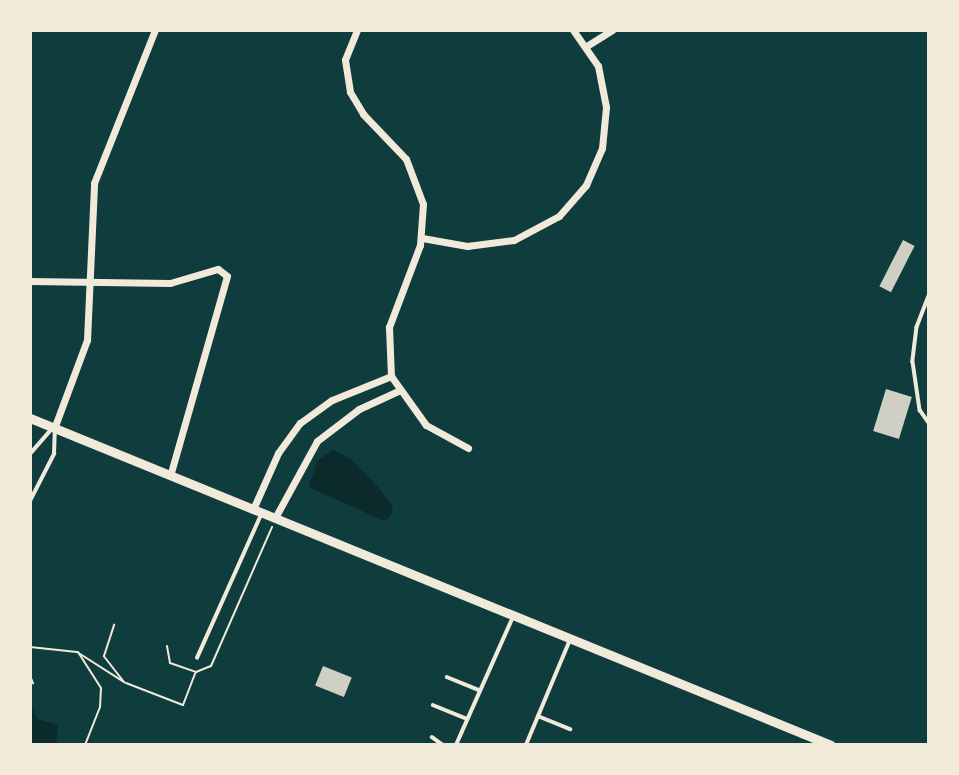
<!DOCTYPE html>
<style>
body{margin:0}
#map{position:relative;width:959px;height:775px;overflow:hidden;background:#0f3d3e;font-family:"Work Sans",sans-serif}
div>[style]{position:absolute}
.water>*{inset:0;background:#0a2a2b}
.building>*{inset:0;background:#cfcfc3;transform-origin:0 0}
.path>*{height:2px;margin:-1px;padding:0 1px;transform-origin:1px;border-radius:1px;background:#f1e9da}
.service>*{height:3.5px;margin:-1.75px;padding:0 1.75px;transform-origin:1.75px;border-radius:1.75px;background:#f1e9da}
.minor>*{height:7px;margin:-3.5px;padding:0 3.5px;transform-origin:3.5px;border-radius:3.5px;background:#f1e9da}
.tertiary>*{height:9px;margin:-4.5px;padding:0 4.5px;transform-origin:4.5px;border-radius:4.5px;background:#f1e9da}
span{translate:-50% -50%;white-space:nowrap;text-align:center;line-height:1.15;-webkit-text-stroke:5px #f1e9da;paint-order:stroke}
.frame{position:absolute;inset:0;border:32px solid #f1e9da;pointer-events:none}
</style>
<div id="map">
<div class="water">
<i style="clip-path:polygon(333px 450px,351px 459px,378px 487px,393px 508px,390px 517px,384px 521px,309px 487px,317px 461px)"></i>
<i style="clip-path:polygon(30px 704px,37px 719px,58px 725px,56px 745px,30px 745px)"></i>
</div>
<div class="building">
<i style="left:903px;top:240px;width:13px;height:52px;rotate:27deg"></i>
<i style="left:886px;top:389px;width:27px;height:44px;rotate:17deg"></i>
<i style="left:323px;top:666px;width:31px;height:21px;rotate:22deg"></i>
</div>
<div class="path">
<i style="left:167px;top:646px;width:17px;rotate:80deg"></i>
<i style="left:170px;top:663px;width:28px;rotate:19deg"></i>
<i style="left:196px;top:672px;width:16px;rotate:-22deg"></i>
<i style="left:211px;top:666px;width:152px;rotate:-66.3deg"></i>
<i style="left:30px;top:647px;width:47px;rotate:6.1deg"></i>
<i style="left:77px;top:652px;width:56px;rotate:32.6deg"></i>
<i style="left:124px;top:682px;width:33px;rotate:-128deg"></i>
<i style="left:104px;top:656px;width:33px;rotate:-72deg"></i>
<i style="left:78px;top:652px;width:43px;rotate:57.4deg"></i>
<i style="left:101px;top:688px;width:19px;rotate:93deg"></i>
<i style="left:100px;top:707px;width:41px;rotate:111.5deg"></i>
<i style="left:30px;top:676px;width:8px;rotate:67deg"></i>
<i style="left:126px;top:683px;width:61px;rotate:21.1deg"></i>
<i style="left:183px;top:705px;width:34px;rotate:-69deg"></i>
</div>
<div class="service">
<i style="left:929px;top:296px;width:33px;rotate:111deg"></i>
<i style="left:917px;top:327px;width:35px;rotate:97deg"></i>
<i style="left:913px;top:362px;width:49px;rotate:81.7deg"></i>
<i style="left:920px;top:410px;width:16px;rotate:55deg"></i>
<i style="left:30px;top:454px;width:33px;rotate:-49deg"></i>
<i style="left:30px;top:501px;width:53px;rotate:-62.9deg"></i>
<i style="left:54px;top:454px;width:25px;rotate:-88deg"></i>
<i style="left:197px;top:658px;width:159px;rotate:-65.9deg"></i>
<i style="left:447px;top:677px;width:35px;rotate:22deg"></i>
<i style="left:433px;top:705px;width:37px;rotate:22deg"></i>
<i style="left:538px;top:716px;width:35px;rotate:22deg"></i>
<i style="left:432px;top:737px;width:14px;rotate:36deg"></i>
<i style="left:456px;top:745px;width:140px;rotate:-66deg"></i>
<i style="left:526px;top:745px;width:114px;rotate:-67.3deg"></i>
</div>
<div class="minor">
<i style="left:357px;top:30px;width:32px;rotate:112deg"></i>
<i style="left:345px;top:60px;width:32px;rotate:81deg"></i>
<i style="left:350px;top:92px;width:26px;rotate:59deg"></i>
<i style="left:363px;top:114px;width:62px;rotate:46.3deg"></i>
<i style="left:406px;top:159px;width:48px;rotate:69.3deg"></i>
<i style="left:423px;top:204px;width:41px;rotate:94.2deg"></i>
<i style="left:420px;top:245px;width:88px;rotate:110.7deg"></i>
<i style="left:389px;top:327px;width:49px;rotate:87.7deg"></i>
<i style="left:391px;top:376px;width:60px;rotate:54.5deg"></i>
<i style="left:426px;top:425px;width:48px;rotate:28.7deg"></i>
<i style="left:585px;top:47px;width:32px;rotate:-32deg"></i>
<i style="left:422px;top:238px;width:46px;rotate:10.1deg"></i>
<i style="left:467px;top:246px;width:47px;rotate:-7.3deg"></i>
<i style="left:514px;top:240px;width:51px;rotate:-28.1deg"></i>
<i style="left:559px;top:216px;width:41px;rotate:-48.9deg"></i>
<i style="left:586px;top:185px;width:40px;rotate:-66.6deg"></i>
<i style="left:602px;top:148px;width:41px;rotate:-84.4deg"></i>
<i style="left:606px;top:107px;width:42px;rotate:-101deg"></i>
<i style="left:598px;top:66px;width:44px;rotate:-124.8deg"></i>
<i style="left:30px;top:281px;width:140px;rotate:0.8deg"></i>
<i style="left:170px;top:283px;width:50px;rotate:-16.3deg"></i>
<i style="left:218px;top:269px;width:11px;rotate:38deg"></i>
<i style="left:227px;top:276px;width:205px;rotate:105.9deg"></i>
<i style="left:55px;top:426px;width:92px;rotate:-69.6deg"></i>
<i style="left:87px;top:340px;width:157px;rotate:-87.4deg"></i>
<i style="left:94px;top:183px;width:165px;rotate:-68.3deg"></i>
<i style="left:254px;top:507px;width:59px;rotate:-66deg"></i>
<i style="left:278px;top:453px;width:37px;rotate:-54deg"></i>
<i style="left:300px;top:423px;width:39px;rotate:-36deg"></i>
<i style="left:332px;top:400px;width:64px;rotate:-22.1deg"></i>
<i style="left:276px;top:516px;width:85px;rotate:-61.3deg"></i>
<i style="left:317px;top:441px;width:53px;rotate:-37.3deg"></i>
<i style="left:359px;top:409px;width:43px;rotate:-24.8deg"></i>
</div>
<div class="tertiary">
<i style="left:30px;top:418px;width:865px;rotate:22.21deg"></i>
</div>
<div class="frame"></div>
</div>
